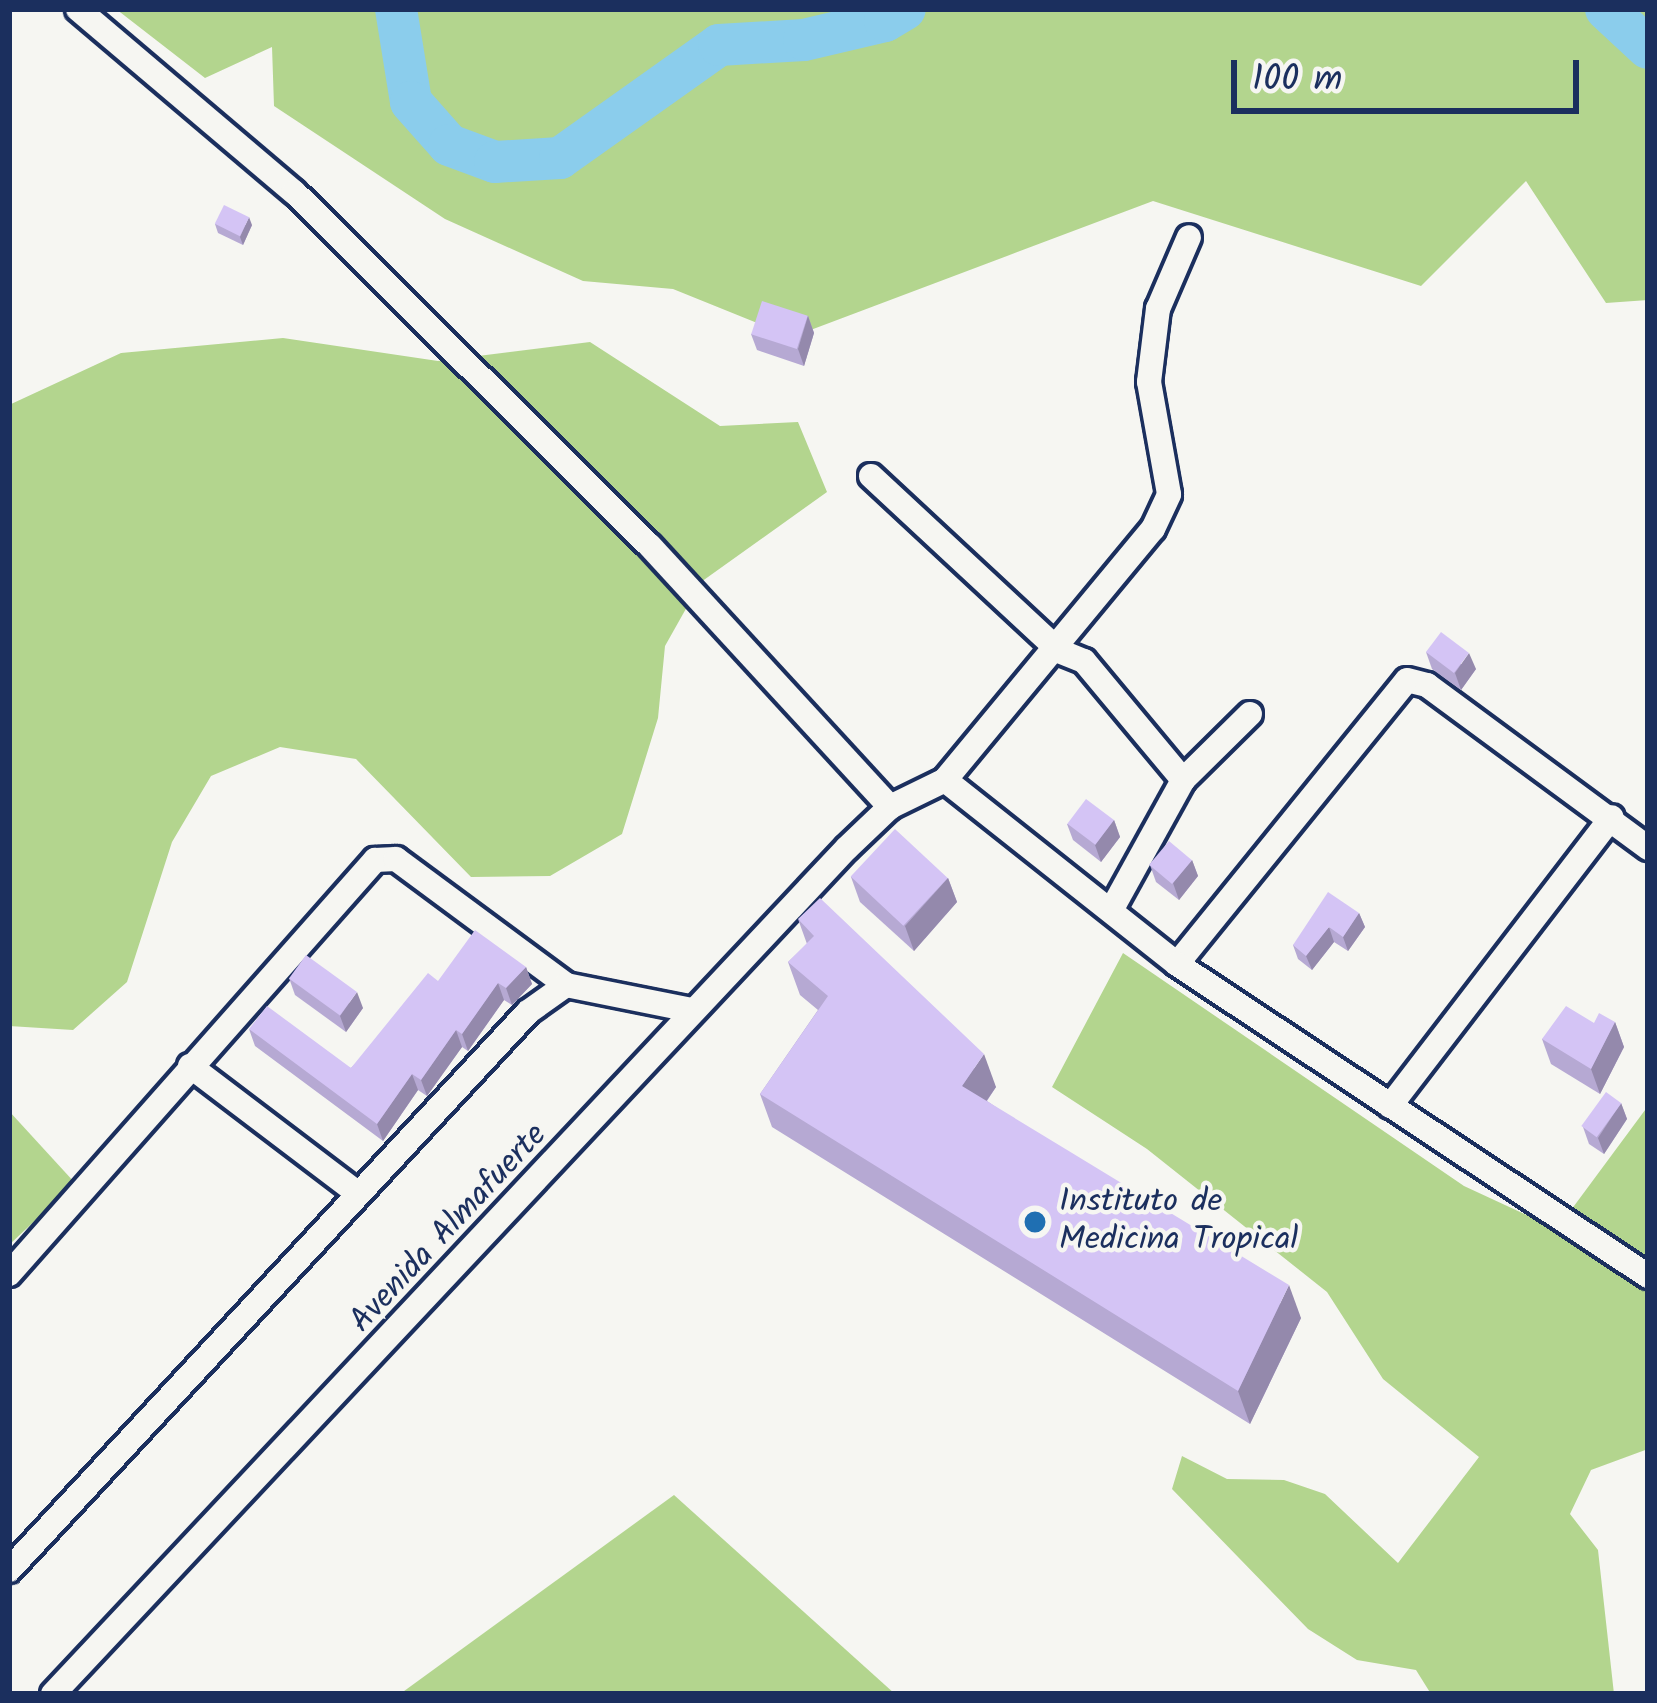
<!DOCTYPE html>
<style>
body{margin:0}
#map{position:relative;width:1657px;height:1703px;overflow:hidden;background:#f6f6f2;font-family:Kalam,sans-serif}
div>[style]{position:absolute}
.green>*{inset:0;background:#b3d58e}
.river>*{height:42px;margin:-21px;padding:0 21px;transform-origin:21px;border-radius:21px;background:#8bcdec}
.roads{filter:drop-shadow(3px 0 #1b2f5e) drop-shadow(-3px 0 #1b2f5e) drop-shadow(0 3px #1b2f5e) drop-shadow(0 -3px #1b2f5e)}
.minor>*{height:24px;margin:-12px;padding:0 12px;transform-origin:12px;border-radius:12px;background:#f6f6f2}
.wall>*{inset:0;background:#b6a9d3}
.shaded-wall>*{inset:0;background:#9489ac}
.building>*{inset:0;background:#d4c4f5;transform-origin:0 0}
.dots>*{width:33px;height:33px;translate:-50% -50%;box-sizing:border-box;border:6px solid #f6f6f2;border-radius:50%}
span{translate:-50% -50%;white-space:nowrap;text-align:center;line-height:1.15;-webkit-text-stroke:9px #f6f6f2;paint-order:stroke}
.poi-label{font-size:33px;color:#1b2f5e}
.left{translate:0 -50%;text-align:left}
.street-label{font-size:33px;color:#1b2f5e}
.frame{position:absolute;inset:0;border:12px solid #1b2f5e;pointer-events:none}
.scale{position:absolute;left:1231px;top:60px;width:348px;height:54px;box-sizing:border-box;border:6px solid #1b2f5e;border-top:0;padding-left:15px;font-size:36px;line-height:42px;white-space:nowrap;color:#1b2f5e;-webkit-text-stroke:9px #f6f6f2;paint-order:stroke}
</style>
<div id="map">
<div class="green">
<i style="clip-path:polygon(116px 9px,1648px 9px,1648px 300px,1606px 303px,1526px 181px,1421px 286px,1153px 201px,792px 337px,673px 289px,583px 281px,445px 219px,274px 106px,272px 47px,205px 78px)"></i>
<i style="clip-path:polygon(283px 338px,438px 361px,590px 342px,720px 426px,798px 422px,827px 492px,701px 582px,665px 646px,658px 718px,622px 834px,550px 876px,471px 877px,356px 759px,280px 747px,211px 776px,172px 842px,127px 982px,73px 1030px,9px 1026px,9px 405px,121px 353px)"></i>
<i style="clip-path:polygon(1123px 953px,1464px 1186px,1557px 1229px,1648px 1106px,1648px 1449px,1591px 1470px,1570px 1514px,1598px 1550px,1614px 1694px,1431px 1694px,1416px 1670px,1357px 1660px,1308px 1629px,1172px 1489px,1182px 1456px,1227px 1479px,1284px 1480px,1325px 1494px,1398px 1563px,1479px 1457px,1383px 1379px,1327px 1292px,1147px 1149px,1052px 1087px)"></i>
<i style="clip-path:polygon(9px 1111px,75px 1183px,9px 1245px)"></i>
<i style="clip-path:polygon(674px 1495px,895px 1694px,400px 1694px)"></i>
</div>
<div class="river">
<i style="left:396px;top:9px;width:94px;rotate:80.8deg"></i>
<i style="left:411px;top:102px;width:57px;rotate:48.5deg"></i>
<i style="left:449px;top:145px;width:49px;rotate:20.3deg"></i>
<i style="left:495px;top:162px;width:65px;rotate:-3.5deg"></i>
<i style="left:560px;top:158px;width:195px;rotate:-35.4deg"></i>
<i style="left:719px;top:45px;width:85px;rotate:-3.4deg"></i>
<i style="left:804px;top:40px;width:83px;rotate:-13.2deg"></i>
<i style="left:885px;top:21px;width:23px;rotate:-31deg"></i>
<i style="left:1606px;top:9px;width:57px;rotate:42.9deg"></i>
</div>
<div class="roads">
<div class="minor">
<i style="left:78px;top:9px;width:283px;rotate:40.3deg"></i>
<i style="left:294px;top:192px;width:502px;rotate:44.84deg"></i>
<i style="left:650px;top:546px;width:355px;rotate:47.4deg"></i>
<i style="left:871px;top:476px;width:257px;rotate:42.9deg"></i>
<i style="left:1059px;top:651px;width:27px;rotate:22deg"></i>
<i style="left:1084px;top:661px;width:155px;rotate:50.2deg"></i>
<i style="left:945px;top:780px;width:326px;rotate:-50.4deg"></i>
<i style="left:1153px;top:529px;width:38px;rotate:-65deg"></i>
<i style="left:1169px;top:494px;width:114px;rotate:-100.1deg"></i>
<i style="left:1149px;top:382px;width:74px;rotate:-83deg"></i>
<i style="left:1158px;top:309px;width:78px;rotate:-66.7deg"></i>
<i style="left:1113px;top:907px;width:145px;rotate:-61.1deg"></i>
<i style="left:1183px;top:780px;width:94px;rotate:-44.6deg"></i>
<i style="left:1177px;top:964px;width:365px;rotate:-51deg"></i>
<i style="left:1407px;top:680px;width:21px;rotate:14deg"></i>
<i style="left:1427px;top:685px;width:275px;rotate:36.4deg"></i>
<i style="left:190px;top:1066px;width:208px;rotate:37.2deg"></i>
<i style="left:1390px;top:1106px;width:364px;rotate:-52.5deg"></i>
<i style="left:9px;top:1274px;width:553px;rotate:-48.52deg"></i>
<i style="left:375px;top:860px;width:21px;rotate:-3deg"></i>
<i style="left:396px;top:859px;width:212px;rotate:36.5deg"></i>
<i style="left:9px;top:1570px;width:762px;rotate:-47.07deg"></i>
<i style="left:528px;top:1012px;width:47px;rotate:-35.4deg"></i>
<i style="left:566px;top:985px;width:127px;rotate:11.3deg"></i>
<i style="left:53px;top:1694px;width:1160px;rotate:-46.82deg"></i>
<i style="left:847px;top:848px;width:59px;rotate:-43.6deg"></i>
<i style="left:890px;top:807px;width:61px;rotate:-26.1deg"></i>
<i style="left:945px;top:780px;width:296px;rotate:38.4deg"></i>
<i style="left:1177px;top:964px;width:565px;rotate:33.52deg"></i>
</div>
</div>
<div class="wall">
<i style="clip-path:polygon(215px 224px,252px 225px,243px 245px,218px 233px)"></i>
<i style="clip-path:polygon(808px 316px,814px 333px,804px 366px,757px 350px,751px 334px)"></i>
<i style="clip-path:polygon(1426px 652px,1476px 669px,1461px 690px,1432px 669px)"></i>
<i style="clip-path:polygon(1114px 820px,1120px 837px,1101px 862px,1073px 840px,1067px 824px)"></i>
<i style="clip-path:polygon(1192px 860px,1198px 876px,1179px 900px,1156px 882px,1150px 865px)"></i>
<i style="clip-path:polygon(851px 877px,948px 878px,957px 902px,914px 951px,860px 902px)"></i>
<i style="clip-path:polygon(1359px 913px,1365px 927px,1348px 951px,1334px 942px,1312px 970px,1298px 959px,1293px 945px)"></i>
<i style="clip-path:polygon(798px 919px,996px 1087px,987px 1101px,1301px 1318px,1250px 1424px,772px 1127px,760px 1094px,818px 1010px,800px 995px,788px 962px,807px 944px)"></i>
<i style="clip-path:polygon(526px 967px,532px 984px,512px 1005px,504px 1000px,468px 1051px,462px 1047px,427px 1096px,418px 1090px,383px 1141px,255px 1046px,249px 1029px,351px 1068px,438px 981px)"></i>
<i style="clip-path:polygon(289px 978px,363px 1008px,346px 1032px,295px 995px)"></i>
<i style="clip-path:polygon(1615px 1022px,1624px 1047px,1600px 1094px,1551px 1064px,1542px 1039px,1594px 1023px)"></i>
<i style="clip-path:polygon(1621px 1103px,1627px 1119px,1604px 1154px,1589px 1144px,1583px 1127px)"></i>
</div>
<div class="shaded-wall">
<i style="clip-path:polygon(249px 217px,252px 225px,243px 245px,240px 237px)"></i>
<i style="clip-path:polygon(808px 316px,814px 333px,804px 366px,798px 349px)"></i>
<i style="clip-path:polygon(1469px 653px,1476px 669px,1461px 690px,1455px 673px)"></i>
<i style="clip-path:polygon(1114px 820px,1120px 837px,1101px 862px,1095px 845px)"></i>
<i style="clip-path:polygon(1192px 860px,1198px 876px,1179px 900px,1173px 883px)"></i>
<i style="clip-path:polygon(948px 878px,957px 902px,914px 951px,905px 926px)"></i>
<i style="clip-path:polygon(1359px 913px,1365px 927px,1348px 951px,1343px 937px)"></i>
<i style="clip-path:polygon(1329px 927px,1334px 942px,1312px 970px,1306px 956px)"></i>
<i style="clip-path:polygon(526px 967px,532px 984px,512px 1005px,506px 988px)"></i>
<i style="clip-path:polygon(498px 983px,504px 1000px,468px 1051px,462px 1034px)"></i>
<i style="clip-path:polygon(357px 992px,363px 1008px,346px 1032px,340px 1016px)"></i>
<i style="clip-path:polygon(1615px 1022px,1624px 1047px,1600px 1094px,1591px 1069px)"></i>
<i style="clip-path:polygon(456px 1030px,462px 1047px,427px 1096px,421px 1080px)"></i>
<i style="clip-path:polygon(984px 1054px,996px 1087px,974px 1119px,962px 1086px)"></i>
<i style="clip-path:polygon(412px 1074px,418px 1090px,383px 1141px,377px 1124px)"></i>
<i style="clip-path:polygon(1621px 1103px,1627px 1119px,1604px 1154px,1598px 1138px)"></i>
<i style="clip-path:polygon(1289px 1285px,1301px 1318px,1250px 1424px,1238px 1391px)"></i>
</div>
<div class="building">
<i style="left:224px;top:205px;width:28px;height:21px;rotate:26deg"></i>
<i style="left:762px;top:301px;width:48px;height:35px;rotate:18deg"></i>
<i style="left:1441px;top:632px;width:35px;height:25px;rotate:37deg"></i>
<i style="left:1086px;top:799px;width:35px;height:31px;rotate:37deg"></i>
<i style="left:895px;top:829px;width:72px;height:65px;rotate:43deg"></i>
<i style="left:1169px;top:841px;width:30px;height:31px;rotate:40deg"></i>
<i style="clip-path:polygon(1328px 892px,1359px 913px,1343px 937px,1329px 927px,1306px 956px,1293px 945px)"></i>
<i style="clip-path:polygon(820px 898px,984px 1054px,962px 1086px,1289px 1285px,1238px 1391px,760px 1094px,828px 996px,788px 962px,814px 936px,798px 919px)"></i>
<i style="clip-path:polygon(475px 930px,526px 967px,506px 988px,498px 983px,462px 1034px,456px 1030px,421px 1080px,412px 1074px,377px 1124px,249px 1029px,267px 1006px,351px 1068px,428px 973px,438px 981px)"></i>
<i style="left:306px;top:955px;width:63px;height:29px;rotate:36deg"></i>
<i style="clip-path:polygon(1566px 1006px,1594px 1023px,1599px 1013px,1615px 1022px,1591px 1069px,1542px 1039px)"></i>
<i style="left:1606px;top:1092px;width:19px;height:42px;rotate:36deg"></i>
</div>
<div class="dots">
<i style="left:1035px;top:1222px;background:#1f6fb2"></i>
</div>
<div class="poi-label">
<span class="left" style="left:1059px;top:1222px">Instituto de<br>Medicina Tropical</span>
</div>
<div class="street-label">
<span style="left:449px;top:1229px;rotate:-47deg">Avenida Almafuerte</span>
</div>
<div class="frame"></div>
<div class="scale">100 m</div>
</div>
